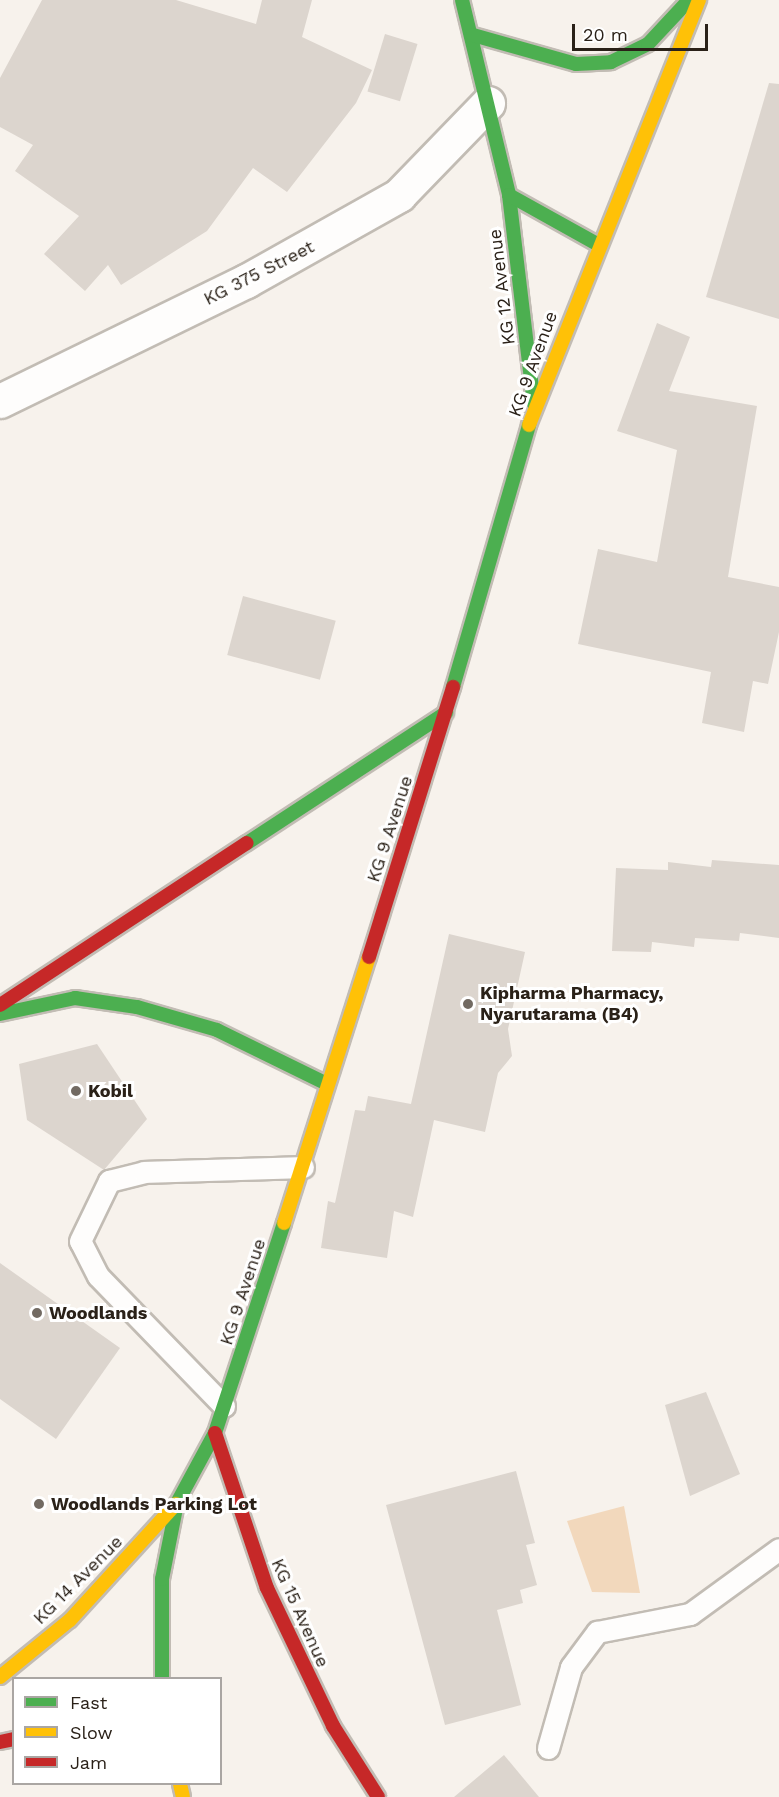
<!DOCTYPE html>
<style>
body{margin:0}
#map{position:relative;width:779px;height:1797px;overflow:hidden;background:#f7f2ec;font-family:"Work Sans",sans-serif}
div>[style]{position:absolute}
.green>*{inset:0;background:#f2d8bc}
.building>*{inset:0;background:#dcd5ce;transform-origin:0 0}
.roads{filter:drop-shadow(2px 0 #c2bcb4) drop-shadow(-2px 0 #c2bcb4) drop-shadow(0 2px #c2bcb4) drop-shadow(0 -2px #c2bcb4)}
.lane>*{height:21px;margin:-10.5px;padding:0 10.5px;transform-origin:10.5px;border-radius:10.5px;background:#fefdfc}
.street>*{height:33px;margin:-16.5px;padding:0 16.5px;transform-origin:16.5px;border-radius:16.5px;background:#fefdfc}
.fast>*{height:14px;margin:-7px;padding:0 7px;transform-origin:7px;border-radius:7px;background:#4caf50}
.slow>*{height:14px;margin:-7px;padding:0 7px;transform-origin:7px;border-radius:7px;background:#ffc107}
.jam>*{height:14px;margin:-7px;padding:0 7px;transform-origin:7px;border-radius:7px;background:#c62828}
.dots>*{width:16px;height:16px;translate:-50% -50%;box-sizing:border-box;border:3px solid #fff;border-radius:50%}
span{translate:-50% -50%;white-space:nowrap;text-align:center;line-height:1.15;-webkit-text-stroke:6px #fff;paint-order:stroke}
.street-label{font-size:18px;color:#2a2118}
.poi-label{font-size:18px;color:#2a2118;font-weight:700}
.left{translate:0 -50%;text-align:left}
.legend{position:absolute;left:12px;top:1677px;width:210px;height:108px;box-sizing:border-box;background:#fff;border:2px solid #aaa6a3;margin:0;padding:8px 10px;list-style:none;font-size:18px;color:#2a2118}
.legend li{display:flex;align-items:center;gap:12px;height:30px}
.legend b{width:30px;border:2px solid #aaa6a3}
.scale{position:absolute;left:572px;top:24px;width:136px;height:27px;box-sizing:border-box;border:3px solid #2a2118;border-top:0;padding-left:8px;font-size:18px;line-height:21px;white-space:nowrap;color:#2a2118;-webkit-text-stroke:4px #fff;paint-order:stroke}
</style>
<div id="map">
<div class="green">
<i style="clip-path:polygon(624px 1506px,640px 1593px,592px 1592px,567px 1521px)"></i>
</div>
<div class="building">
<i style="clip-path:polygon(42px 0,176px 0,256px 24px,262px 0,312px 0,302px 37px,372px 70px,356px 103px,287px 192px,253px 168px,207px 231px,121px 285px,108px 265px,85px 291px,44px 254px,79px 216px,15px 171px,33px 145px,0 127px,0 78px)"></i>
<i style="left:385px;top:34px;width:34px;height:60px;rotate:17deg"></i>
<i style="clip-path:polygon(769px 83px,779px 84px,779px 319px,706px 297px)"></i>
<i style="clip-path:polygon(657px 323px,690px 337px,669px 391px,757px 406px,728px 577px,779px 587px,779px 632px,768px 684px,753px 681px,744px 732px,702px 723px,711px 672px,578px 644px,598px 549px,657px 562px,677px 450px,617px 431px)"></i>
<i style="left:243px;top:596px;width:96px;height:61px;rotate:15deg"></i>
<i style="clip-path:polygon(712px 860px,779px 865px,779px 938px,740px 933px,739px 941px,695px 938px,694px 947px,652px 942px,651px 952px,612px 951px,616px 868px,668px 870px,668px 862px,711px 867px)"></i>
<i style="clip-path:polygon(449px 934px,525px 952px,508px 1029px,512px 1056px,498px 1073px,485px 1132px,434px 1120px,413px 1217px,394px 1211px,387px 1258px,321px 1248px,328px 1201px,335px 1203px,355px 1110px,365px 1111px,368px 1096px,411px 1104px)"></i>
<i style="clip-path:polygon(97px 1044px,147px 1119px,104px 1170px,27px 1120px,19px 1064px)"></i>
<i style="clip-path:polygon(0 1263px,120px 1348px,56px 1439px,0 1399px)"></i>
<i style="clip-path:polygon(706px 1392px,740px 1474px,690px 1496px,665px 1405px)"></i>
<i style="clip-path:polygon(516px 1471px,535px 1543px,526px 1545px,537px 1585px,520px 1590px,523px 1603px,497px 1610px,521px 1705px,445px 1725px,386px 1505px)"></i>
<i style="clip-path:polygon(504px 1755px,539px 1797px,454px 1797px)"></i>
</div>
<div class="roads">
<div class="lane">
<i style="left:224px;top:1406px;width:181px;rotate:-134.1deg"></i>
<i style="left:98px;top:1276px;width:39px;rotate:-117deg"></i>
<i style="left:80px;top:1241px;width:67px;rotate:-64.2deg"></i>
<i style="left:109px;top:1181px;width:36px;rotate:-14deg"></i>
<i style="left:144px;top:1172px;width:159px;rotate:-1.8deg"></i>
<i style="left:548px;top:1748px;width:84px;rotate:-74.1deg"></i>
<i style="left:571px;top:1667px;width:44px;rotate:-53.4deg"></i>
<i style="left:597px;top:1632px;width:95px;rotate:-11deg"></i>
<i style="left:690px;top:1614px;width:110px;rotate:-36.1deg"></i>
</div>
<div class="street">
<i style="left:0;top:401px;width:274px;rotate:-26deg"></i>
<i style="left:246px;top:281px;width:176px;rotate:-29.3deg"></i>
<i style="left:399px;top:195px;width:128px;rotate:-45.9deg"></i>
</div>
<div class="fast">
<i style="left:462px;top:0;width:201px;rotate:76.4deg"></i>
<i style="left:509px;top:195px;width:210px;rotate:83.2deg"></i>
<i style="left:473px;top:35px;width:107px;rotate:15.7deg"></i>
<i style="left:576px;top:64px;width:35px;rotate:-3deg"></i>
<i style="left:611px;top:62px;width:41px;rotate:-25.9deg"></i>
<i style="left:648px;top:44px;width:60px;rotate:-47deg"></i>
<i style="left:509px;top:195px;width:101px;rotate:29.1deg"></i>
<i style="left:453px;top:687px;width:273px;rotate:-73.8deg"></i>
<i style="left:247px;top:843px;width:238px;rotate:-33.2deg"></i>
<i style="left:0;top:1014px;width:77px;rotate:-12deg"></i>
<i style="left:75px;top:998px;width:63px;rotate:8.3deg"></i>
<i style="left:137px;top:1007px;width:83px;rotate:16deg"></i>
<i style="left:217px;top:1030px;width:123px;rotate:26.1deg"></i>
<i style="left:162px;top:1678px;width:99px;rotate:-90deg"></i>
<i style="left:162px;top:1579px;width:77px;rotate:-78.8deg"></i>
<i style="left:177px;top:1503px;width:80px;rotate:-61.5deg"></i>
<i style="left:215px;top:1433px;width:221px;rotate:-71.8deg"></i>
</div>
<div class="slow">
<i style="left:529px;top:425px;width:458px;rotate:-68.2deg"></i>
<i style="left:284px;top:1223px;width:279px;rotate:-72.3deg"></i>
<i style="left:0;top:1677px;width:90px;rotate:-39.2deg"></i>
<i style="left:70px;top:1620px;width:157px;rotate:-47.6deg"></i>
<i style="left:180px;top:1784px;width:13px;rotate:77deg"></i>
</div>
<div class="jam">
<i style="left:369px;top:957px;width:283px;rotate:-72.7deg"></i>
<i style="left:0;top:1005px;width:295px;rotate:-33.3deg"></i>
<i style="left:215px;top:1433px;width:163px;rotate:71.5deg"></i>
<i style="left:267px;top:1588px;width:153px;rotate:64.4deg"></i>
<i style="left:333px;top:1726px;width:84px;rotate:57.6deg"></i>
<i style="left:0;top:1742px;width:14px;rotate:-12deg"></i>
</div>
</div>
<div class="dots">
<i style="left:468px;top:1004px;background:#726a62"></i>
<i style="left:76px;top:1091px;background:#726a62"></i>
<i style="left:37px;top:1313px;background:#726a62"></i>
<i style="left:39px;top:1504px;background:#726a62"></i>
</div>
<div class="street-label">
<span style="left:259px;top:273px;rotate:-27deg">KG 375 Street</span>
<span style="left:502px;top:287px;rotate:-97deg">KG 12 Avenue</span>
<span style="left:533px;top:364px;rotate:-70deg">KG 9 Avenue</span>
<span style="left:390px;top:829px;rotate:-72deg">KG 9 Avenue</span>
<span style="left:243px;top:1292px;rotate:-72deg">KG 9 Avenue</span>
<span style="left:78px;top:1580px;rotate:-45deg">KG 14 Avenue</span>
<span style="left:300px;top:1613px;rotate:66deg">KG 15 Avenue</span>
</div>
<div class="poi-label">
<span class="left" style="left:480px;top:1004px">Kipharma Pharmacy,<br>Nyarutarama (B4)</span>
<span class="left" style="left:88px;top:1091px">Kobil</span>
<span class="left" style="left:49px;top:1313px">Woodlands</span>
<span class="left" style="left:51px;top:1504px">Woodlands Parking Lot</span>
</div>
<ul class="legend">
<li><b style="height:8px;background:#4caf50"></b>Fast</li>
<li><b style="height:8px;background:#ffc107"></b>Slow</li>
<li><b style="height:8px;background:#c62828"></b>Jam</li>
</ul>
<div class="scale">20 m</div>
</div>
